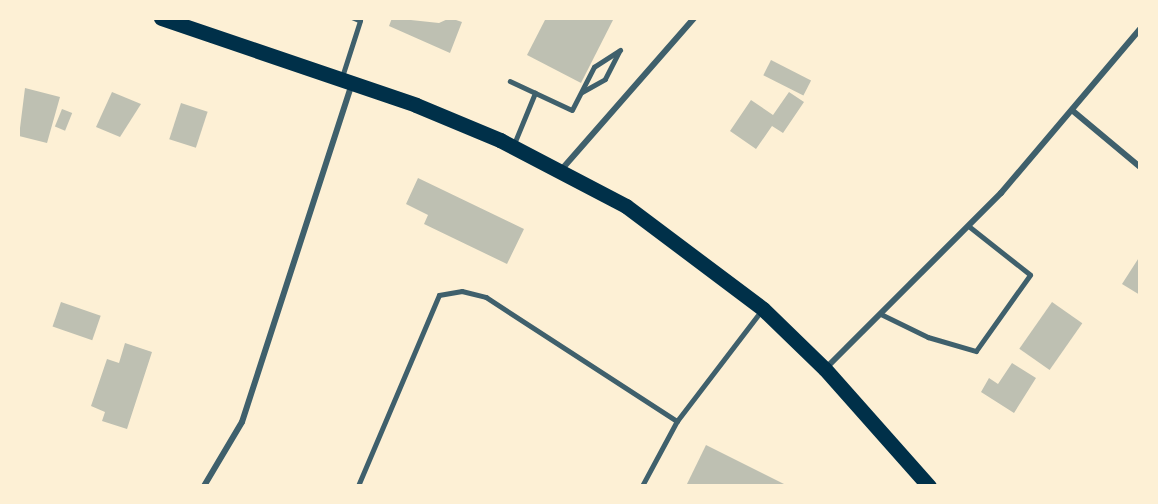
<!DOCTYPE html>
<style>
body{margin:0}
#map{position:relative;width:1158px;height:504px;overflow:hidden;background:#fdf0d5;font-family:"PT Sans Narrow",sans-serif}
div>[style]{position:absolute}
.building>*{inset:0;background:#bec0b2;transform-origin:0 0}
.service>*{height:4.5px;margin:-2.25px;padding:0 2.25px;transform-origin:2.25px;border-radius:2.25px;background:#3f606c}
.minor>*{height:6px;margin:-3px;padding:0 3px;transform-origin:3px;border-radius:3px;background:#3f606c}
.primary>*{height:15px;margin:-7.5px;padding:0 7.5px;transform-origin:7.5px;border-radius:7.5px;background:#003049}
span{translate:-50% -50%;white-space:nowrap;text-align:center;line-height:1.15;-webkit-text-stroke:6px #fdf0d5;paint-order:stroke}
.frame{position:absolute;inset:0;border:20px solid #fdf0d5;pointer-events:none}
</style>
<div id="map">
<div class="building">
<i style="clip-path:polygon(392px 18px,439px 23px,450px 18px,462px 22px,450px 53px,389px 26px)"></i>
<i style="clip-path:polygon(546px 18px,614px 18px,581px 83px,527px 55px)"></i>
<i style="left:771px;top:60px;width:45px;height:17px;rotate:27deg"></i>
<i style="clip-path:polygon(25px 88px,60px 97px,47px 143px,19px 136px)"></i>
<i style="clip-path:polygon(112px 92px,141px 104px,120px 137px,96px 127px)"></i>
<i style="clip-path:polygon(789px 92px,804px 102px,783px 133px,772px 126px,756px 149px,730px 131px,751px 100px,773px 115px)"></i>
<i style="left:181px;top:103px;width:28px;height:38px;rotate:18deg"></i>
<i style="left:62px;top:109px;width:11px;height:19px;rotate:22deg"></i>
<i style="clip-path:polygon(418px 178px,524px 229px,507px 264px,424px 224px,428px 215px,406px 204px)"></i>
<i style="clip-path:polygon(1140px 256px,1140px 295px,1122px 284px)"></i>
<i style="left:61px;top:302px;width:42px;height:26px;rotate:19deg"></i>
<i style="left:1052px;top:302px;width:37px;height:57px;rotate:35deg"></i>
<i style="clip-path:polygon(125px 343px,152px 352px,127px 429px,102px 421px,105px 412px,91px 406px,107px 359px,119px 363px)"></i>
<i style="clip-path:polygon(1012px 363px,1036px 378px,1014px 413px,981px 392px,989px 378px,998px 384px)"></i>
<i style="clip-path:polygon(706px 445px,788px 486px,686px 486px)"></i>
</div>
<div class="service">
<i style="left:342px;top:77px;width:59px;rotate:-72.2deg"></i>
<i style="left:360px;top:21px;width:8px;rotate:-157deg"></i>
<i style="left:510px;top:81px;width:68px;rotate:25.1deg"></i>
<i style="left:572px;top:110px;width:48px;rotate:-62.9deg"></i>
<i style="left:594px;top:67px;width:31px;rotate:-33deg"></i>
<i style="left:582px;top:92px;width:26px;rotate:-29deg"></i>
<i style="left:605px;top:79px;width:31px;rotate:-63deg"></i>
<i style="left:514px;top:144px;width:55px;rotate:-67.6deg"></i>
<i style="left:881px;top:314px;width:52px;rotate:26.1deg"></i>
<i style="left:928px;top:337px;width:50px;rotate:16.3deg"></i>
<i style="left:976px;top:351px;width:93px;rotate:-54.6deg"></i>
<i style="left:1030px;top:275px;width:79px;rotate:-141.7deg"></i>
<i style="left:358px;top:486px;width:207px;rotate:-67deg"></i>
<i style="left:439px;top:295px;width:23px;rotate:-10deg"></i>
<i style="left:462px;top:291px;width:25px;rotate:14deg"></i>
<i style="left:486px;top:297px;width:228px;rotate:33deg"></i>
<i style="left:677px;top:421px;width:138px;rotate:-52.6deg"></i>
<i style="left:642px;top:486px;width:74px;rotate:-61.7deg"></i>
</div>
<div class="minor">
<i style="left:1073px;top:111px;width:87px;rotate:39.9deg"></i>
<i style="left:562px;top:169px;width:201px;rotate:-48.8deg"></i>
<i style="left:825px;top:369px;width:249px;rotate:-45deg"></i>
<i style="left:1001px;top:193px;width:215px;rotate:-49.7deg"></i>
<i style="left:204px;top:486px;width:74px;rotate:-59.3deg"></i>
<i style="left:242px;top:422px;width:356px;rotate:-72deg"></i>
</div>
<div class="primary">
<i style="left:161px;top:18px;width:269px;rotate:18.8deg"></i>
<i style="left:416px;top:105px;width:91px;rotate:22.6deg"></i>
<i style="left:500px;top:140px;width:142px;rotate:27.6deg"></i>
<i style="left:626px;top:206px;width:171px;rotate:36.9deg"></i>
<i style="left:763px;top:309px;width:86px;rotate:44.1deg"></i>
<i style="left:825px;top:369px;width:157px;rotate:48.4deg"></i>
</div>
<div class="frame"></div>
</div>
